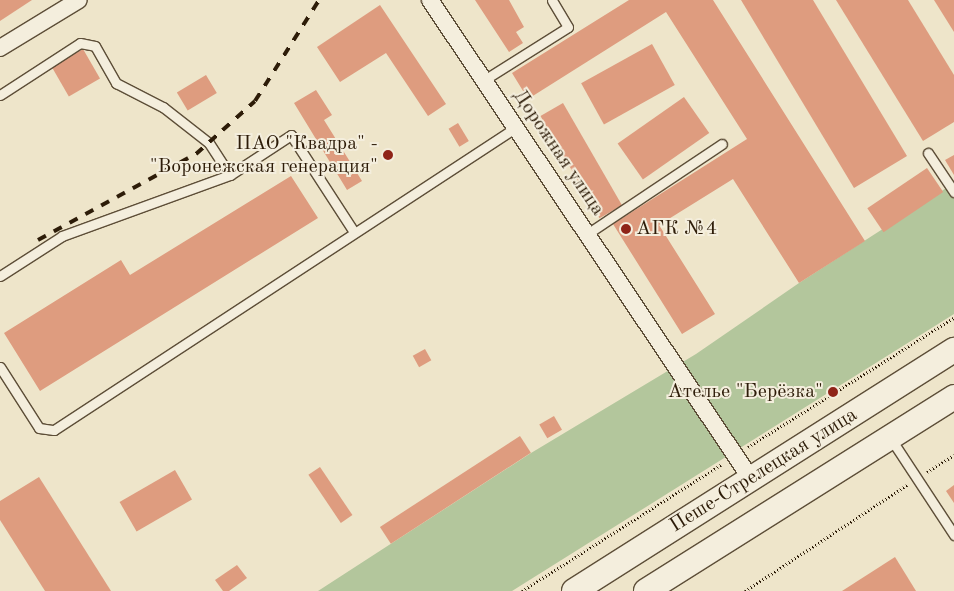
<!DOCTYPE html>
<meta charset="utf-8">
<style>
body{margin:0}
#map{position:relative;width:954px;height:591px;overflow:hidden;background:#eee5ca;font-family:"Old Standard TT",serif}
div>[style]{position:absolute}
.green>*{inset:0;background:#b3c69c}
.building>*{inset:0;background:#de9c7f;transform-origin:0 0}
.path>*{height:3px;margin-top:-1.5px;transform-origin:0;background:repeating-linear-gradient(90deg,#2d1c08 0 1px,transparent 0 3.5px)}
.roads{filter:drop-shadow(1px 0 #5d4e38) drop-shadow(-1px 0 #5d4e38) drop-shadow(0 1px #5d4e38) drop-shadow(0 -1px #5d4e38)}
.service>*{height:9px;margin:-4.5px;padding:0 4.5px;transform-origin:4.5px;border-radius:4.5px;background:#f4eedd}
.minor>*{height:16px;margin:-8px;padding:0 8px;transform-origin:8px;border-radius:8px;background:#f4eedd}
.secondary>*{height:24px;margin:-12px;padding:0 12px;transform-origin:12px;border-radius:12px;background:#f4eedd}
.rail>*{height:4px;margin-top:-2px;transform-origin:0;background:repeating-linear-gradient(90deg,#2d1c08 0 9px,transparent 0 18px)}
.dots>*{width:14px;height:14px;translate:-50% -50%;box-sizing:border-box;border:2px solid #f4eedd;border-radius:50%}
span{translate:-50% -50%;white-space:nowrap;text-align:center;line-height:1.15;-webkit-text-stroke:4px #f4eedd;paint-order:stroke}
.poi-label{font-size:20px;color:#2d1c08}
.right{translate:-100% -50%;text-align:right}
.left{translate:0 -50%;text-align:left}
.street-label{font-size:20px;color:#2d1c08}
</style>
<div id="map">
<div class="green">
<i style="clip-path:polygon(954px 183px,954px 314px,512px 591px,318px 591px,531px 453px,696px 354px,799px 283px)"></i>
</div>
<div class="building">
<i style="clip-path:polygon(0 0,32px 0,0 21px)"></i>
<i style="clip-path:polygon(475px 0,509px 0,524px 27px,516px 32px,523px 43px,509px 52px)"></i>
<i style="clip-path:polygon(629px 0,713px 0,865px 241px,799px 283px,733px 179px,659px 225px,715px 314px,682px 334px,613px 224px,747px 139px,666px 12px,528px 99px,512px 73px)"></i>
<i style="clip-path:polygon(741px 0,813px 0,907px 156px,854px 188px)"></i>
<i style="clip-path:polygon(836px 0,908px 0,954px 75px,954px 122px,923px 141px)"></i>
<i style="clip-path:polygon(934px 0,954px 0,954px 32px)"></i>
<i style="clip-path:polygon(380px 5px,446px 104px,428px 116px,386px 53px,340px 82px,317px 47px)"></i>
<i style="left:652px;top:44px;width:47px;height:81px;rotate:61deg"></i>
<i style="left:83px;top:49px;width:34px;height:36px;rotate:60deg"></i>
<i style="left:206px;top:75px;width:21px;height:34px;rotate:59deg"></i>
<i style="clip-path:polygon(316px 90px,332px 115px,324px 120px,362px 181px,347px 190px,294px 103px)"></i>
<i style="left:684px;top:97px;width:44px;height:81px;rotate:55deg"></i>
<i style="left:563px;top:103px;width:118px;height:26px;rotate:60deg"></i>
<i style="left:458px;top:123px;width:21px;height:11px;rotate:59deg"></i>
<i style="clip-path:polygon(954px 155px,954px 175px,945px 160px)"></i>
<i style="left:927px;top:168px;width:29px;height:72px;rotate:56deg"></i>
<i style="clip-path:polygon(291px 176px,318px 218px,40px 391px,4px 333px,121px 260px,130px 275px)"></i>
<i style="left:425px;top:349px;width:13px;height:14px;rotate:61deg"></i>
<i style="left:554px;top:416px;width:16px;height:17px;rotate:60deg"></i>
<i style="left:520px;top:436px;width:20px;height:167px;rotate:57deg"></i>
<i style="left:320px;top:467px;width:58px;height:14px;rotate:56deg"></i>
<i style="left:175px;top:470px;width:34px;height:64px;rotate:60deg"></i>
<i style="clip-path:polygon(39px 477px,111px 591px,45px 591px,0 520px,0 501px)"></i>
<i style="clip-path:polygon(954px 485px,954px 503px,946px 491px)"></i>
<i style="clip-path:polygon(895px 557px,916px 591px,842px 591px)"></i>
<i style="clip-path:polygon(237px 565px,247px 578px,229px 591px,223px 591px,215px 580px)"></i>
</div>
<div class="path">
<i style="left:748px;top:447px;width:243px;rotate:-32.1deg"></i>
<i style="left:927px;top:472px;width:32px;rotate:-32deg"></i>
<i style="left:522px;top:591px;width:237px;rotate:-32.4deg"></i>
<i style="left:745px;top:591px;width:194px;rotate:-33.2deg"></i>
</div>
<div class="roads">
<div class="service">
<i style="left:484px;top:80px;width:99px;rotate:-32.2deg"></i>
<i style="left:568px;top:27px;width:31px;rotate:-121deg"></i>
<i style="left:0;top:95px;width:95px;rotate:-33deg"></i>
<i style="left:80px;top:43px;width:15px;rotate:11deg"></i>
<i style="left:95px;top:46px;width:43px;rotate:60.4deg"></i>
<i style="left:116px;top:83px;width:53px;rotate:27.1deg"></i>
<i style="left:163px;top:107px;width:58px;rotate:38deg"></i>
<i style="left:209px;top:143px;width:38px;rotate:57deg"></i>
<i style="left:928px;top:153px;width:47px;rotate:56.3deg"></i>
<i style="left:587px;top:234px;width:162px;rotate:-33.7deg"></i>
<i style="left:0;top:276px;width:74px;rotate:-32.8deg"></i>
<i style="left:62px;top:236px;width:179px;rotate:-20deg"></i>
<i style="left:230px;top:175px;width:73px;rotate:-33.3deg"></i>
<i style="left:291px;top:135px;width:116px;rotate:57deg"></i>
<i style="left:0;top:367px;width:72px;rotate:57.4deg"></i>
<i style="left:39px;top:428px;width:15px;rotate:8deg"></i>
<i style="left:54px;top:430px;width:551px;rotate:-33.23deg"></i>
<i style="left:891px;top:439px;width:115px;rotate:56.7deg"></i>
</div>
<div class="minor">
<i style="left:430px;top:0;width:577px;rotate:56.17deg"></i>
<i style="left:0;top:48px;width:92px;rotate:-31.3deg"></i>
</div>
<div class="secondary">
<i style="left:574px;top:591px;width:450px;rotate:-32.4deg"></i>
<i style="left:646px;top:591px;width:364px;rotate:-32.2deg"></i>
</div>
</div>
<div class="rail">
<i style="left:38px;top:240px;width:180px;rotate:-28.6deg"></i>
<i style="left:196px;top:154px;width:79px;rotate:-41.9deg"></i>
<i style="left:255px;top:101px;width:120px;rotate:-57.6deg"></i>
</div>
<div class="dots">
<i style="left:388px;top:155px;background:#8f2418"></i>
<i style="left:626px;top:229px;background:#8f2418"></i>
<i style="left:833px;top:392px;background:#8f2418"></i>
</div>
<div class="poi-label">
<span class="right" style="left:378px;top:156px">ПАО "Квадра" -<br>"Воронежская генерация"</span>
<span class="left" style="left:636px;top:229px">АГК №4</span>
<span class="right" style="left:823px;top:392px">Ателье "Берёзка"</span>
</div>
<div class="street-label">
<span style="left:558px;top:153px;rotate:56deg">Дорожная улица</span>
<span style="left:764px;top:471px;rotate:-32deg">Пеше-Стрелецкая улица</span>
</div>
</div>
